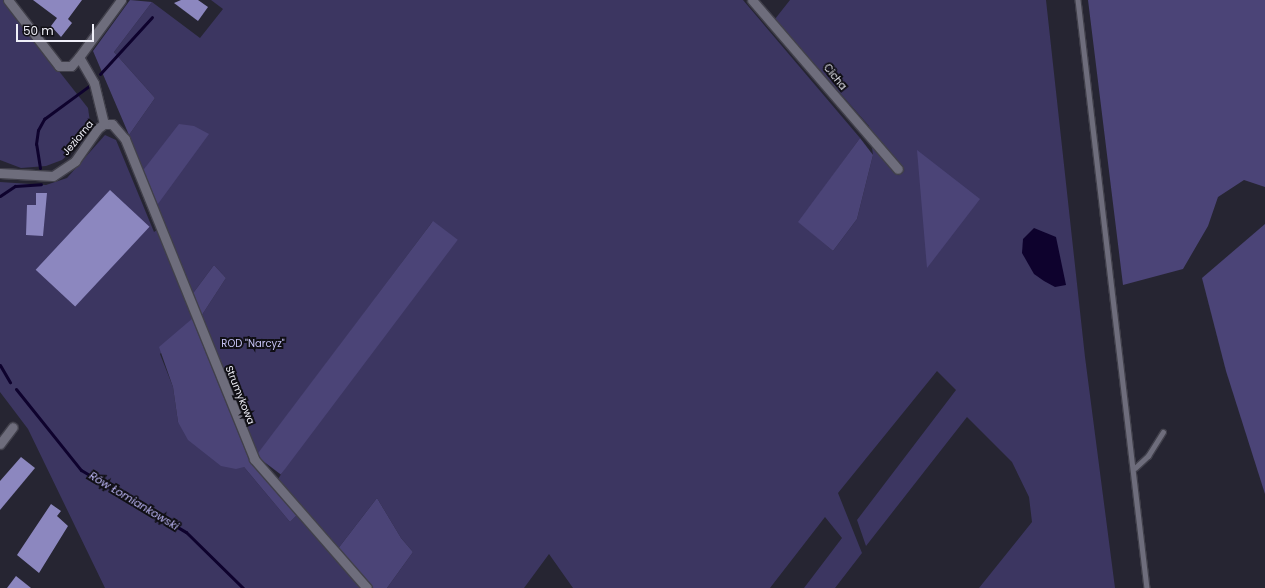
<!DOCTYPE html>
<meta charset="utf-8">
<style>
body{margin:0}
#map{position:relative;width:1265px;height:588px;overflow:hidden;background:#262532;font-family:Poppins,sans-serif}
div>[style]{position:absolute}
.green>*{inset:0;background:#3c3661}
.forest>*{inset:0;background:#4b4477;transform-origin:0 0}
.water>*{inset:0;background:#0e022d}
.stream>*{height:3px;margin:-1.5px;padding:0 1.5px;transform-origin:1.5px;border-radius:1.5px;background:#0e022d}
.building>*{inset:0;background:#8c87bf;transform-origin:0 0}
.roads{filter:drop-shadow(1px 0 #41404b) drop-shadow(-1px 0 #41404b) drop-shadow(0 1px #41404b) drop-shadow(0 -1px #41404b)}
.service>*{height:4.5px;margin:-2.25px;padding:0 2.25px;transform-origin:2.25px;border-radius:2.25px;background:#6e6d7c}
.minor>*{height:9px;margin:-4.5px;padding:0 4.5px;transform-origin:4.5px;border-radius:4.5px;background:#6e6d7c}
span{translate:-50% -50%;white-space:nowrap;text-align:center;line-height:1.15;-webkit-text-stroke:4px #100f15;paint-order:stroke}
.street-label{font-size:10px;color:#f0f0f9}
.park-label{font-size:10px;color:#c5c1f2}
.water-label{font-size:11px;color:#c0bafb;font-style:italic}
.scale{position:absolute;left:16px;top:24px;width:78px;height:18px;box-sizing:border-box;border:2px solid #f0f0f9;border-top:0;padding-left:5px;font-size:12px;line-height:14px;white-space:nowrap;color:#f0f0f9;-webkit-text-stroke:3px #100f15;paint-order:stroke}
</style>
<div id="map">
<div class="green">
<i style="clip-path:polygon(0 0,3px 0,88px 108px,90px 122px,84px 140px,62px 160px,46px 166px,21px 168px,0 160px)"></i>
<i style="clip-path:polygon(211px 0,743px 0,860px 138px,799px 222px,833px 251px,857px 219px,873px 155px,869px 126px,775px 19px,790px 0,1046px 0,1085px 357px,1115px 588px,979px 588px,1032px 522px,1029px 497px,1012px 462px,967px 417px,866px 546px,857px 520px,956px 390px,937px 371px,838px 493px,862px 553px,835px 588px,804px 588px,842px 538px,825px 517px,770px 588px,573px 588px,549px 554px,524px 588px,387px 588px,413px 552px,401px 538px,377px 498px,337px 550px,277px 481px,433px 221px,256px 457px,200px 318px,226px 278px,214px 265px,191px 296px,129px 135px,155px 98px,114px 52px,152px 2px,200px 38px,223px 9px)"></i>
<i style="clip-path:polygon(105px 135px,116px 140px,154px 232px,158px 229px,193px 318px,160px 354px,173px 387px,178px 422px,244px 467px,290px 522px,298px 514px,362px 588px,105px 588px,28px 429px,0 392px,0 182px,46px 185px,67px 178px)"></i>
</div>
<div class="forest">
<i style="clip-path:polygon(130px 0,152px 2px,114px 52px,155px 98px,129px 135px,93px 51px)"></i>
<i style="clip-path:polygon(1088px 0,1265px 0,1265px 187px,1244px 180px,1218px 197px,1208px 226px,1183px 269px,1123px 285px)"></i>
<i style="clip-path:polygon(179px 124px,194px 126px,209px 134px,155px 208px,141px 173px)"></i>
<i style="clip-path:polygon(860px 138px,873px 155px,857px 219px,833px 251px,798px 222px)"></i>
<i style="clip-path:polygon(917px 150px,980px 199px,927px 268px)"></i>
<i style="left:433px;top:221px;width:31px;height:294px;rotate:37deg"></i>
<i style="clip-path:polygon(1265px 224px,1265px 494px,1226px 371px,1202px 278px)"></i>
<i style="clip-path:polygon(214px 265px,226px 278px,200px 318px,191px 296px)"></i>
<i style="clip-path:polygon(193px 318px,251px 461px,298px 514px,290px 522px,244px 467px,236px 469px,221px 466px,188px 440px,178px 422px,173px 387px,159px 347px)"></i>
<i style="clip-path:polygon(377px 498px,401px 538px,413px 552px,387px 588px,372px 588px,337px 550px)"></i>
</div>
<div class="water">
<i style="clip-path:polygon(1034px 228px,1056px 237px,1066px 285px,1055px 287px,1044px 281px,1034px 274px,1022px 253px,1023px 239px)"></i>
</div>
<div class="stream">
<i style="left:100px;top:74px;width:77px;rotate:-47.6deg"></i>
<i style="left:40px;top:168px;width:24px;rotate:-99deg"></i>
<i style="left:36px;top:144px;width:14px;rotate:-82deg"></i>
<i style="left:38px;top:130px;width:13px;rotate:-61deg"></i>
<i style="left:44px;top:119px;width:56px;rotate:-36.3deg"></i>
<i style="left:0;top:196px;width:18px;rotate:-34deg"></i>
<i style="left:15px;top:186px;width:26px;rotate:-4deg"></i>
<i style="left:0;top:365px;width:20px;rotate:60deg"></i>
<i style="left:16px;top:389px;width:104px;rotate:51.3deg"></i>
<i style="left:81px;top:470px;width:122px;rotate:30.6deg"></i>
<i style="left:186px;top:532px;width:80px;rotate:44.5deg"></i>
</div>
<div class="building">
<i style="clip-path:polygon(33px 0,82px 0,68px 19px,72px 23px,61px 37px,51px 26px,57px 18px)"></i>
<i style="clip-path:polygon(181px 0,198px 0,208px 7px,198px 21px,174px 3px)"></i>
<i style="left:110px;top:190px;width:54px;height:109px;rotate:43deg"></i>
<i style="clip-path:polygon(36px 193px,47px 193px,43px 236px,26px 235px,27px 205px,36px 205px)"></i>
<i style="clip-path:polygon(21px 457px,35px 468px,0 510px,0 481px)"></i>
<i style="clip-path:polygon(51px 504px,61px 511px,57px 516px,68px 526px,39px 573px,17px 555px)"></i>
<i style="clip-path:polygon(16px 576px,31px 588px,7px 588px)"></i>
</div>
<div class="roads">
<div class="service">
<i style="left:1078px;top:0;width:592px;rotate:83.31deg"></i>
<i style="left:1135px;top:468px;width:18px;rotate:-43deg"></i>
<i style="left:1148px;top:456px;width:28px;rotate:-58deg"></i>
</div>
<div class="minor">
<i style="left:8px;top:0;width:83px;rotate:52.3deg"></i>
<i style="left:59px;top:66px;width:12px"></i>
<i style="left:71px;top:66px;width:12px;rotate:-48deg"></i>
<i style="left:752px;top:0;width:223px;rotate:49.2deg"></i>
<i style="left:104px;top:124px;width:8px"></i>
<i style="left:112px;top:124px;width:20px;rotate:49deg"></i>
<i style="left:125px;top:139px;width:345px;rotate:68deg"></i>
<i style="left:254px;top:459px;width:171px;rotate:48.8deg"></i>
<i style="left:0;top:173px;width:53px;rotate:3.2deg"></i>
<i style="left:53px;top:176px;width:27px;rotate:-34deg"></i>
<i style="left:75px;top:161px;width:39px;rotate:-55deg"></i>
<i style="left:97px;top:129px;width:9px;rotate:-36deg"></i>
<i style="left:104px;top:124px;width:42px;rotate:-103.7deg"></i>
<i style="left:94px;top:83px;width:30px;rotate:-120deg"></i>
<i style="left:79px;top:57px;width:71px;rotate:-53.6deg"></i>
<i style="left:0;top:444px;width:21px;rotate:-53deg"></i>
</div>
</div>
<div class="street-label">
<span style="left:835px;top:77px;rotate:51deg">Cicha</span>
<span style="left:78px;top:138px;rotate:-50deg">Jeziorna</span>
<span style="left:240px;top:395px;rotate:68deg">Strumykowa</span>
</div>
<div class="park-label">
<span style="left:253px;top:344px">ROD "Narcyz"</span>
</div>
<div class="water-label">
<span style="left:134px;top:501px;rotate:31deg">Rów Łomiankowski</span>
</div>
<div class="scale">50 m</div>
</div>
